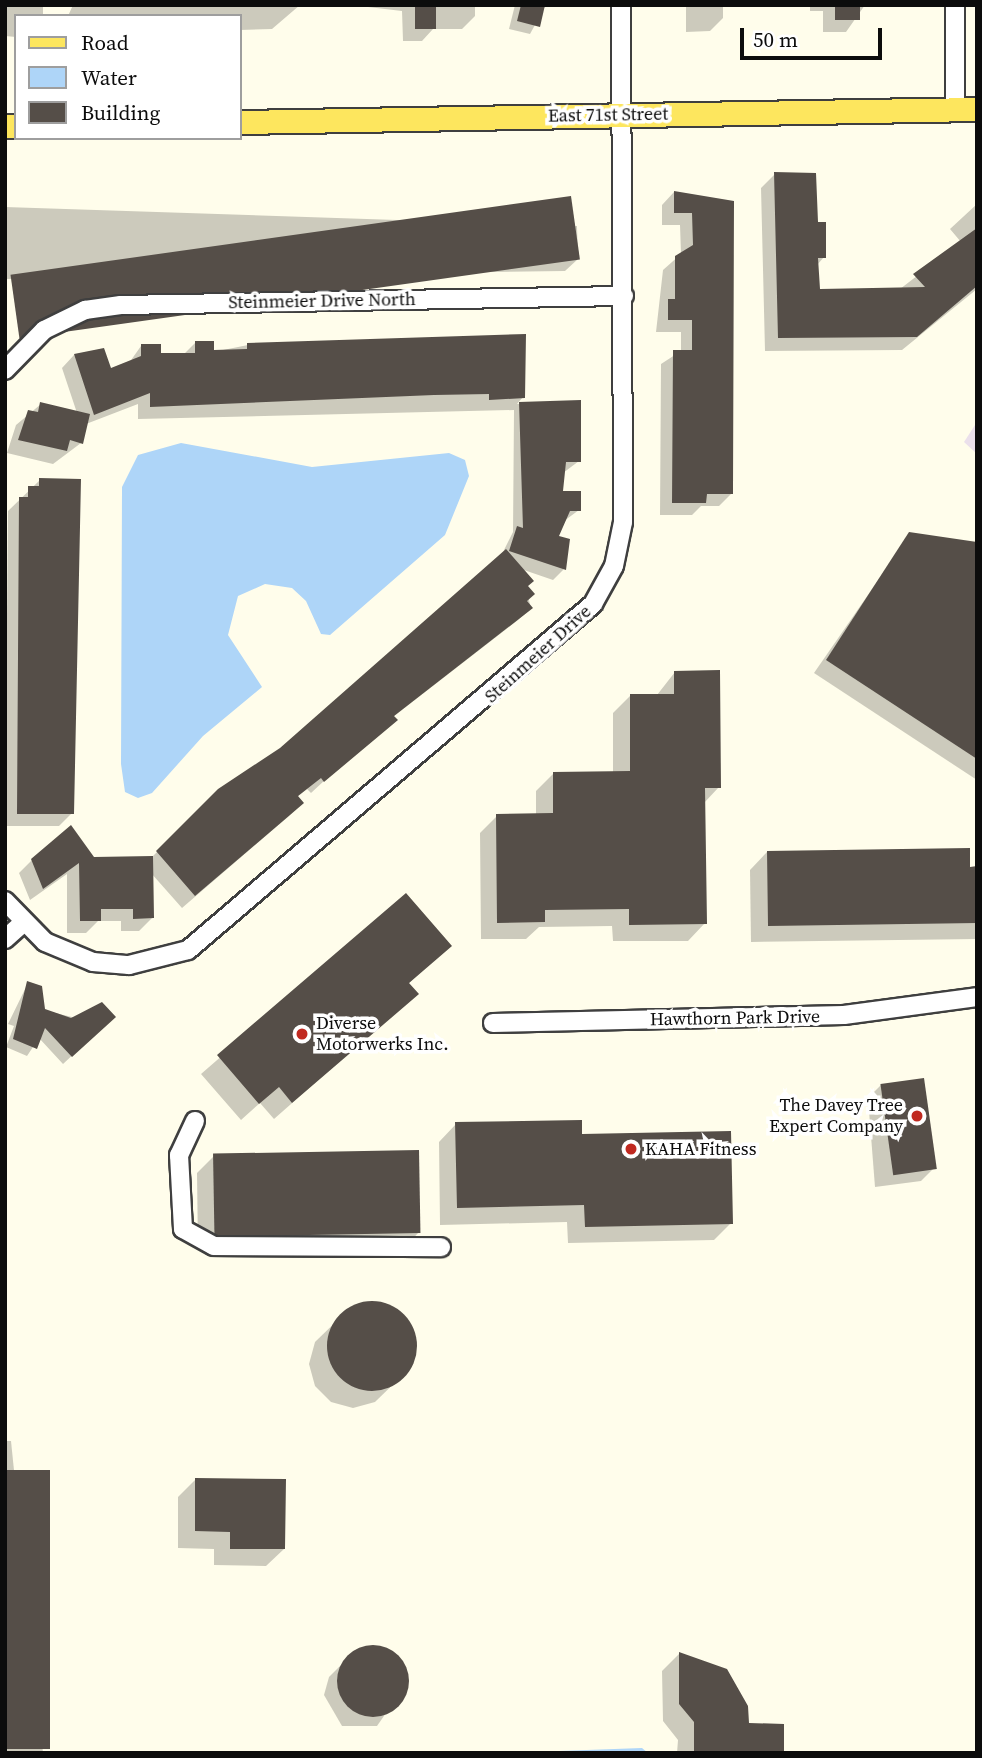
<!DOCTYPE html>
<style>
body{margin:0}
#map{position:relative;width:982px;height:1758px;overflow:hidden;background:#fffdeb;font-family:"Source Serif 4",serif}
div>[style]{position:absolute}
.industrial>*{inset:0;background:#ebe0eb}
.water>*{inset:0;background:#aed5f8}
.shadow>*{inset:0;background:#0003}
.building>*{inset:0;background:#554e48;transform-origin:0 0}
.round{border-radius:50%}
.roads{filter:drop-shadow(2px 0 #3f3f3f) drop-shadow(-2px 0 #3f3f3f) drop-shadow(0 2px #3f3f3f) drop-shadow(0 -2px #3f3f3f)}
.minor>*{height:18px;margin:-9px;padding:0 9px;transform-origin:9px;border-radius:9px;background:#fff}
.major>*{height:23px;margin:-11.5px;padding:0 11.5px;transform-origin:11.5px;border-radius:11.5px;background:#fde65e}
.dots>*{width:19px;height:19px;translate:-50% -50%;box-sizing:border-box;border:4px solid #fff;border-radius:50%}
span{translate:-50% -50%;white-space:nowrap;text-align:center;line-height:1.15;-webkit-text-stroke:7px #fff;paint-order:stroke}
.street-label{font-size:18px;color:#0c0c0c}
.poi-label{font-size:18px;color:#0c0c0c}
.left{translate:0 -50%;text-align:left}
.right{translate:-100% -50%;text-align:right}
.frame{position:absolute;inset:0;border:7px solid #0c0c0c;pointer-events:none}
.legend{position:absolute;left:14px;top:14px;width:228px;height:126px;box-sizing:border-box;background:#fff;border:2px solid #9e9e9e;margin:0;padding:9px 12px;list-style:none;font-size:21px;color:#0c0c0c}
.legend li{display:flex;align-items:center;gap:14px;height:35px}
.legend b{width:35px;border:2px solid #9e9e9e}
.scale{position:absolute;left:740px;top:28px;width:142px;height:32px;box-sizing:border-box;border:4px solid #0c0c0c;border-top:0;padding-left:9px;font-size:21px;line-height:24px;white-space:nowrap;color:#0c0c0c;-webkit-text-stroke:5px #fff;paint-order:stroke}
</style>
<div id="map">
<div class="industrial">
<i style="clip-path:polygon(977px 422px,977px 454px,964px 442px)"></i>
</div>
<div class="water">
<i style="clip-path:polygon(181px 443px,312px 467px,449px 453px,465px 460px,469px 476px,445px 535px,330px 635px,321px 634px,306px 601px,292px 588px,265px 584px,238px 596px,228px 635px,262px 687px,203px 736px,152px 793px,138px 798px,125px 792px,121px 764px,122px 487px,138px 455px)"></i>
<i style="clip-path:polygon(642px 1748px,648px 1753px,557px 1753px,559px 1751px)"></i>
</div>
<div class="shadow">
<i style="clip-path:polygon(5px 5px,43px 5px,43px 16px,16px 16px,16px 37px,5px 36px)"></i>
<i style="clip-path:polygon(73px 5px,300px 5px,272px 29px,240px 30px,240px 16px,68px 16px)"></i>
<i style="clip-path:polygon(351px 5px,475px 5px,475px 16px,462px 29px,433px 29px,422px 41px,403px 41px,402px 11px)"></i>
<i style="clip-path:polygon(515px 5px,546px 5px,530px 34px,509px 29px)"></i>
<i style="clip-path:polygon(686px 5px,723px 5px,723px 18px,710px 31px,686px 32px)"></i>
<i style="clip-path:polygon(810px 5px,865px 5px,846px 32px,823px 32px,823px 11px,810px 11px)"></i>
<i style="clip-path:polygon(775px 174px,816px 224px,824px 257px,817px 265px,819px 291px,900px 289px,961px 242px,950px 229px,977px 204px,977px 289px,902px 350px,765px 351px,761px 188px)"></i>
<i style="clip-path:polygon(674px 192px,732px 202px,731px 494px,719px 506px,701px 506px,692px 515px,660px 515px,661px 364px,681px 351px,681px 332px,656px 332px,663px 270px,681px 254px,680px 225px,662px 225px,662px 205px)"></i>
<i style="clip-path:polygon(5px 207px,577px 226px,578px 259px,565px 271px,5px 279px)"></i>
<i style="clip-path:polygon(196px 342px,213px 352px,248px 345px,523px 397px,517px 404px,579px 401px,579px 461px,563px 473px,561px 493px,579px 510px,564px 521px,557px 537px,564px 569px,553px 580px,521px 569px,531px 608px,518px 620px,393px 717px,311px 793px,307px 789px,297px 797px,302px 803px,289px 816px,182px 908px,151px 873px,152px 918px,139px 931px,121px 931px,121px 921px,98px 921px,86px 933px,67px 933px,67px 874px,30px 900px,19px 873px,32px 860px,151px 858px,219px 790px,281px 749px,501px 556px,513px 532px,514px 410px,138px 419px,138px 404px,86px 424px,81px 443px,53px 464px,7px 453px,16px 425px,41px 404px,77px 413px,62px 368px,74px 355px,110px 370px,129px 363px,141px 346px,159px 355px,183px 355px)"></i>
<i style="clip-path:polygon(40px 480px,72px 813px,59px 826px,5px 826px,8px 511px)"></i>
<i style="clip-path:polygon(910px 534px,977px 544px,977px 780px,814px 673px)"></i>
<i style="clip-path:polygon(675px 672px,719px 787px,704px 803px,705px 923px,688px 941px,613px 941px,612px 926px,539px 927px,526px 939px,481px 939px,480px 833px,497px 816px,536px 815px,536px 791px,553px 774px,613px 773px,613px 713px,630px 696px,657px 695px)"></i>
<i style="clip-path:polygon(767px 852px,977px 868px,977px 939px,751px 942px,750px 870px)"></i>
<i style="clip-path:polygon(406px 896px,449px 946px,408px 984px,416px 994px,274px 1119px,260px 1103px,241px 1120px,201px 1074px)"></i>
<i style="clip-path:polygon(28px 983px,43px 1010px,105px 1025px,63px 1064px,39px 1038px,27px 1056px,6px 1047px,14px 1026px,8px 1024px)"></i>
<i style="clip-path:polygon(881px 1085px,934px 1168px,921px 1181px,875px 1187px,868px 1098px)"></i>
<i style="clip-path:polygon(456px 1124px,581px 1136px,731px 1223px,714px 1240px,568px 1243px,567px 1222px,440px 1225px,439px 1142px)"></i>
<i style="clip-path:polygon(214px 1156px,419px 1232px,402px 1250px,198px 1250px,197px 1173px)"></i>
<i style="clip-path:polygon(372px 1302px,394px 1308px,410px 1324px,416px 1346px,410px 1368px,375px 1402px,353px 1408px,331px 1402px,315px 1386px,309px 1364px,315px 1342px,350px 1308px)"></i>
<i style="clip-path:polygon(5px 1441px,11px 1441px,43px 1753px,5px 1753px)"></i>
<i style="clip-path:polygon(196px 1479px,284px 1549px,266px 1566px,214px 1565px,214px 1549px,178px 1548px,178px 1497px)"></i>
<i style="clip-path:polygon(373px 1646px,391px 1650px,409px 1680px,377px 1726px,342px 1726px,324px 1695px,329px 1677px,356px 1650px)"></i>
<i style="clip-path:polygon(679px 1654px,748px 1724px,782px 1753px,677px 1753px,678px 1740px,663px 1721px,662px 1671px)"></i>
</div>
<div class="building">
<i style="left:415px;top:5px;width:21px;height:24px"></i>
<i style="clip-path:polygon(521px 5px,545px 5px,540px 27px,517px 21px)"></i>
<i style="left:835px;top:5px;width:25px;height:15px"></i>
<i style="clip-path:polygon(774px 172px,816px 173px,818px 222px,826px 222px,826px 258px,818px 258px,820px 289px,925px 287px,913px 274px,977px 228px,977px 286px,917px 337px,778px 338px)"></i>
<i style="clip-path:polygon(674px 191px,734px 201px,733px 494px,707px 494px,706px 503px,672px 503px,673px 350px,692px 350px,692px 320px,668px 320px,668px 299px,675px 299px,675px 256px,693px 245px,692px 213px,674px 213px)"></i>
<i style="left:571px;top:196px;width:64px;height:566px;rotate:82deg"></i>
<i style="clip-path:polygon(526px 334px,525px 398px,489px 400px,489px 394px,434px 395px,150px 407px,150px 393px,94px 415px,74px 354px,104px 348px,111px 368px,141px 356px,141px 344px,161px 344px,161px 353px,195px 353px,195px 341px,214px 341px,214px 350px,247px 349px,247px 343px)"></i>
<i style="clip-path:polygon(581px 400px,581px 462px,566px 462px,563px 491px,581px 491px,581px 511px,570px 511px,559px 536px,570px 539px,566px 570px,509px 551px,517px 526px,523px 528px,519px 402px)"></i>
<i style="clip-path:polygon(40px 402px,90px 414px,83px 444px,70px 440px,67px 451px,18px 440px,28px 410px,38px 412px)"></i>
<i style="clip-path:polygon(39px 478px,81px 479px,74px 814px,17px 814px,19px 497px,28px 497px,28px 486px,39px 486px)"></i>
<i style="clip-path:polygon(909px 532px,977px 542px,977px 759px,826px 660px)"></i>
<i style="clip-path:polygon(506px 549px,534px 581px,528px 586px,535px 594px,527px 601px,533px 608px,394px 716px,398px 720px,324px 782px,321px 778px,298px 796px,304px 803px,195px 896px,156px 851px,218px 789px,280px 748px)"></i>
<i style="clip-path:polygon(720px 670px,721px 788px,705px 788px,707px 924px,629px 925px,629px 909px,545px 910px,545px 922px,497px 923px,496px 814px,553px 813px,553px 772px,630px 771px,630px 694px,674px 694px,674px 671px)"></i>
<i style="clip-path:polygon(71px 825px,94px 857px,153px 856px,154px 918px,133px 919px,133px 909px,101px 909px,101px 921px,80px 921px,79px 863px,43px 889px,31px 859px)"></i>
<i style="clip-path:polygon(970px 848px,970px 867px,977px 866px,977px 923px,768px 926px,767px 851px)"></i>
<i style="clip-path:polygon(406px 893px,452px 946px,409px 983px,419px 994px,292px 1103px,279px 1087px,259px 1104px,217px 1055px)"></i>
<i style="clip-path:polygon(27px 981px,42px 986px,45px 1009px,71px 1018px,102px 1002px,116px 1017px,72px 1057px,45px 1028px,37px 1049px,13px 1039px)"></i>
<i style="left:924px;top:1078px;width:92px;height:44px;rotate:82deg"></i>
<i style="clip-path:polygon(582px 1120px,582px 1134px,731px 1131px,733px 1224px,585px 1227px,584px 1205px,457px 1208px,455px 1122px)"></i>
<i style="left:419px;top:1150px;width:83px;height:206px;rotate:89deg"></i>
<i class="round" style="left:327px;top:1301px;width:90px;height:90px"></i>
<i style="left:5px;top:1470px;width:45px;height:279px"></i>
<i style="clip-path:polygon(195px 1478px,286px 1479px,285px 1549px,230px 1549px,230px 1532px,195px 1531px)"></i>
<i class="round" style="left:337px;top:1645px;width:72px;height:72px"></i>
<i style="clip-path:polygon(679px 1652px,727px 1669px,748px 1706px,749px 1723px,784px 1724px,784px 1753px,694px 1753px,694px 1722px,679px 1704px)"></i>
</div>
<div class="roads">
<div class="minor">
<i style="left:955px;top:110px;width:105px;rotate:-90deg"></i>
<i style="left:5px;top:370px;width:56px;rotate:-45.7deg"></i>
<i style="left:44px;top:330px;width:46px;rotate:-26deg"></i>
<i style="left:85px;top:310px;width:36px;rotate:-8deg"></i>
<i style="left:121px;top:305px;width:503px;rotate:-1.03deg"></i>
<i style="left:5px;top:901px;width:57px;rotate:45.7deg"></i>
<i style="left:45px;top:942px;width:52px;rotate:22.6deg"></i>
<i style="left:93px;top:962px;width:36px;rotate:5deg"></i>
<i style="left:129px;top:965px;width:61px;rotate:-14.3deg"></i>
<i style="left:188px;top:950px;width:533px;rotate:-40.51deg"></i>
<i style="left:593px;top:604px;width:43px;rotate:-61.1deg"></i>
<i style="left:614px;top:566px;width:45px;rotate:-78.4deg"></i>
<i style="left:623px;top:522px;width:517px;rotate:-90.22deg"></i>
<i style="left:5px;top:939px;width:24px;rotate:-42deg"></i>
<i style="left:493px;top:1023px;width:351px;rotate:-1.3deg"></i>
<i style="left:844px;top:1015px;width:134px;rotate:-7.7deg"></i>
<i style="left:195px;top:1121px;width:38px;rotate:115deg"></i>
<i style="left:179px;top:1155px;width:74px;rotate:86.9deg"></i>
<i style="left:183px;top:1229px;width:35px;rotate:29deg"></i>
<i style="left:214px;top:1246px;width:227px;rotate:0.3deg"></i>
</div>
<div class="major">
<i style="left:240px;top:122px;width:737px;rotate:-1.01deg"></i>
<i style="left:5px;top:126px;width:11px"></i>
</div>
</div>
<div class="dots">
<i style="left:302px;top:1034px;background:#c02920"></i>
<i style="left:917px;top:1116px;background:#c02920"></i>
<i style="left:631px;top:1149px;background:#c02920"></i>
</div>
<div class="street-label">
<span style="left:608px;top:115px;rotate:-1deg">East 71st Street</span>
<span style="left:322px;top:301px;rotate:-1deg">Steinmeier Drive North</span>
<span style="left:538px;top:654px;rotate:-42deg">Steinmeier Drive</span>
<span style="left:735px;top:1018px;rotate:-1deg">Hawthorn Park Drive</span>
</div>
<div class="poi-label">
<span class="left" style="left:316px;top:1034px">Diverse<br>Motorwerks Inc.</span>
<span class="right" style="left:903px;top:1116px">The Davey Tree<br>Expert Company</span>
<span class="left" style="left:645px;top:1149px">KAHA Fitness</span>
</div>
<div class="frame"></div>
<ul class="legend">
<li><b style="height:9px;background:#fde65e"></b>Road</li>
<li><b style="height:19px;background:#aed5f8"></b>Water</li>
<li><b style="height:19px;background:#554e48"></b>Building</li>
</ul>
<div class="scale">50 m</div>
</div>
